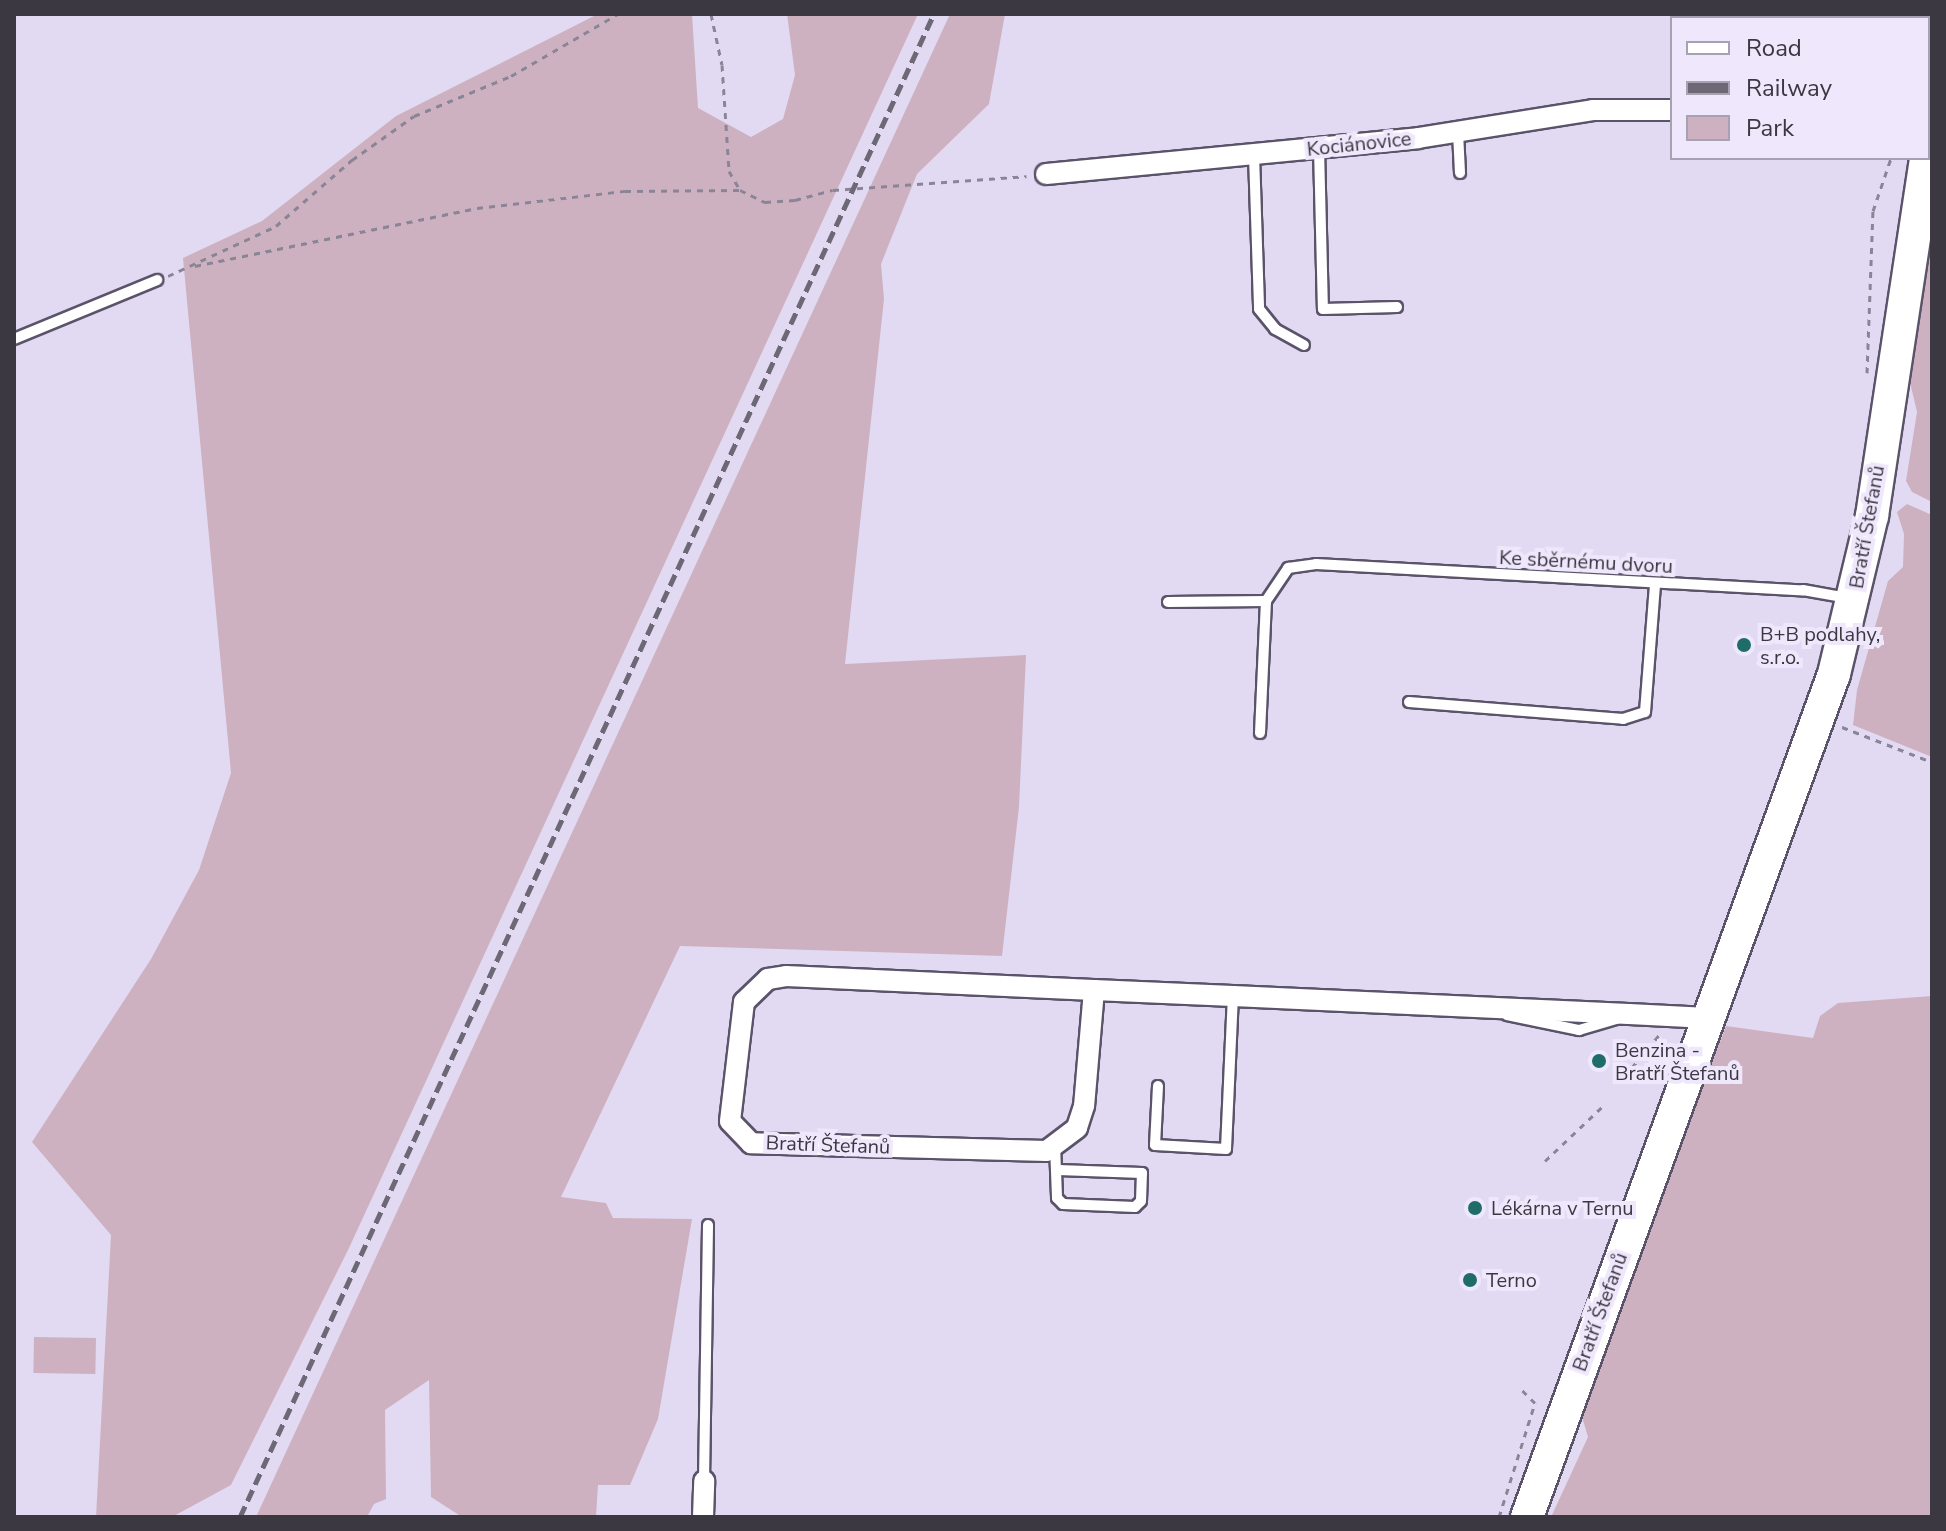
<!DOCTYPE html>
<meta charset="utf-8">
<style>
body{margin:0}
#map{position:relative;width:1946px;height:1531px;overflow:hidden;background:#e2daf3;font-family:"Nunito Sans",sans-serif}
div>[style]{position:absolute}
.green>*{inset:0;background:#ceb1c0;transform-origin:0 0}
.path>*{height:3px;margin-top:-1.5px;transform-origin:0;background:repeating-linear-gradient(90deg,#8a8596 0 6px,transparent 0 12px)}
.roads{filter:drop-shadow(2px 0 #5b5369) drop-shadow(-2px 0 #5b5369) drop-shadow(0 2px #5b5369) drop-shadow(0 -2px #5b5369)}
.lane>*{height:10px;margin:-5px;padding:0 5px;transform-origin:5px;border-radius:5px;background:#fff}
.street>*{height:20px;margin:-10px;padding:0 10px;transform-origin:10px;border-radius:10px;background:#fff}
.primary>*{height:32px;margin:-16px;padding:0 16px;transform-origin:16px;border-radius:16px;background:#fff}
.rail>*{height:5px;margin-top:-2.5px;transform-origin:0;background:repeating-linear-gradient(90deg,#6c6876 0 12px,transparent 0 18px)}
.dots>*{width:22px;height:22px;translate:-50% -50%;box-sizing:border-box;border:4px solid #efe8fc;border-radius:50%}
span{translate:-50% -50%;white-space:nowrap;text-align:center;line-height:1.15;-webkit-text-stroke:8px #efe8fc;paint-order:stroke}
.street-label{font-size:20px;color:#3b3842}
.poi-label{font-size:20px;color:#3b3842}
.left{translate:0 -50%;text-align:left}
.frame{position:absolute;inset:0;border:16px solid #3b3842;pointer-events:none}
.legend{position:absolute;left:1670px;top:16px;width:260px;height:144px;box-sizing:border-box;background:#efe8fc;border:2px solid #a7a2b2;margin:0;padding:10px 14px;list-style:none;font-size:24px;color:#3b3842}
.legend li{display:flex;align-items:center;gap:16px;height:40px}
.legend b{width:40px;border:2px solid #a7a2b2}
</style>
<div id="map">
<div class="green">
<i style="clip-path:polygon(598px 14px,692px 14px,698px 108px,751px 137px,783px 119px,795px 75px,787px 14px,918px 14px,349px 1248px,231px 1485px,172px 1517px,96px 1517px,111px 1235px,32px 1142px,151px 959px,199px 870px,231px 773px,183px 258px,262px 221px,396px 116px)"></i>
<i style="clip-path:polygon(950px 14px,1005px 14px,989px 104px,917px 174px,881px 264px,884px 299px,845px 664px,1026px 655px,1019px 807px,1002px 956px,680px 946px,561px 1197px,606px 1203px,613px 1218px,692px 1219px,658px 1419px,630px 1485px,598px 1485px,596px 1517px,462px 1517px,431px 1497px,429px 1380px,385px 1410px,386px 1499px,374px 1504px,367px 1517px,256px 1517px)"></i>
<i style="clip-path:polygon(1932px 233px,1932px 502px,1912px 492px,1906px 481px,1917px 412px,1909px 378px)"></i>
<i style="clip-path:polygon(1907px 504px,1932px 515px,1932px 757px,1853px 725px,1857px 690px,1888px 581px,1903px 567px,1904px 534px,1897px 512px)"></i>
<i style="clip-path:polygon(1932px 996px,1932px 1517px,1551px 1517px,1588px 1437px,1580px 1410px,1726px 1026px,1813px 1038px,1820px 1016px,1838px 1003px)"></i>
<i style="left:34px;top:1337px;width:62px;height:36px;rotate:1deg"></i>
</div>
<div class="path">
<i style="left:711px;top:14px;width:52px;rotate:77.8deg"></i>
<i style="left:722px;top:65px;width:106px;rotate:86.2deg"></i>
<i style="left:729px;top:171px;width:22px;rotate:60deg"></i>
<i style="left:740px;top:190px;width:28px;rotate:26deg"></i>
<i style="left:765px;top:202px;width:30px;rotate:-4deg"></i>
<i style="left:795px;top:200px;width:39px;rotate:-15deg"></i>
<i style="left:833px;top:190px;width:194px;rotate:-4.1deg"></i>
<i style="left:1928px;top:80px;width:16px;rotate:-75deg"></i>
<i style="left:195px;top:266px;width:288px;rotate:-11.6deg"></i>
<i style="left:477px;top:208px;width:149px;rotate:-6.6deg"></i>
<i style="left:625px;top:191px;width:115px;rotate:-0.5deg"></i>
<i style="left:168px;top:276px;width:119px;rotate:-24.8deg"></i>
<i style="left:276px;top:226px;width:101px;rotate:-41deg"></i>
<i style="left:352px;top:160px;width:76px;rotate:-35.4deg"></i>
<i style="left:414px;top:116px;width:105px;rotate:-22.4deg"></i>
<i style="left:511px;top:76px;width:124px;rotate:-30.1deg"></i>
<i style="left:1867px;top:373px;width:162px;rotate:-87.9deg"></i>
<i style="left:1873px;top:211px;width:56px;rotate:-71.2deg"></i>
<i style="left:1842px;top:727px;width:97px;rotate:21.3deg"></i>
<i style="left:1624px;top:1077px;width:56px;rotate:-50.1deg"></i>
<i style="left:1545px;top:1161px;width:79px;rotate:-43.5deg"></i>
<i style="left:1499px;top:1517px;width:120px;rotate:-72.5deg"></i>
<i style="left:1535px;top:1403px;width:20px;rotate:-135deg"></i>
</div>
<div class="roads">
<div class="lane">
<i style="left:1458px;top:132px;width:41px;rotate:87.2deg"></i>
<i style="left:1319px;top:148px;width:161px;rotate:88.6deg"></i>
<i style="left:1323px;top:309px;width:74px;rotate:-1.5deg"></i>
<i style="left:1254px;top:155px;width:154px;rotate:88.1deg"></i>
<i style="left:1259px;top:309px;width:26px;rotate:51deg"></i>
<i style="left:1275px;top:329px;width:33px;rotate:29deg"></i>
<i style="left:14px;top:339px;width:155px;rotate:-22.4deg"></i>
<i style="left:1168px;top:602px;width:98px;rotate:-0.6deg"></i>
<i style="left:1266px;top:601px;width:40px;rotate:-56deg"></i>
<i style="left:1288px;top:568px;width:28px;rotate:-8deg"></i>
<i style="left:1316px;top:564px;width:488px;rotate:3.1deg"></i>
<i style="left:1803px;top:590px;width:46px;rotate:10.1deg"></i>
<i style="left:1409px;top:702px;width:215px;rotate:4.5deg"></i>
<i style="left:1623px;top:719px;width:23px;rotate:-18deg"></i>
<i style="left:1645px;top:712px;width:128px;rotate:-85.5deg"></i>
<i style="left:1260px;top:733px;width:132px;rotate:-87.4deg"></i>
<i style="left:1507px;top:1015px;width:74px;rotate:11.8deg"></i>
<i style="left:1579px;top:1030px;width:46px;rotate:-16.5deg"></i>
<i style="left:1158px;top:1086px;width:59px;rotate:92.9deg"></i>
<i style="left:1155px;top:1145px;width:71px;rotate:3.2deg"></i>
<i style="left:1226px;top:1149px;width:153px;rotate:-87.4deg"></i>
<i style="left:1055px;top:1145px;width:53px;rotate:87.8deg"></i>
<i style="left:1057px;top:1198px;width:8px;rotate:45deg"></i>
<i style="left:1063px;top:1204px;width:72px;rotate:2.4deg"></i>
<i style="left:1135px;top:1207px;width:8px;rotate:-45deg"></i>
<i style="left:1141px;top:1201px;width:28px;rotate:-88deg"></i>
<i style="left:1142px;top:1173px;width:84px;rotate:-178deg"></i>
<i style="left:704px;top:1481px;width:256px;rotate:-89.1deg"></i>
</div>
<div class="street">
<i style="left:1046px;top:174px;width:374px;rotate:-5.5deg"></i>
<i style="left:1418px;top:138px;width:177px;rotate:-9.1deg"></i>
<i style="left:1593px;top:110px;width:79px"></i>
<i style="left:1094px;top:990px;width:116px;rotate:94.9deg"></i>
<i style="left:1084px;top:1106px;width:23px;rotate:108deg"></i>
<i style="left:1077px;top:1128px;width:38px;rotate:143deg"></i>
<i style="left:1047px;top:1151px;width:296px;rotate:-178.5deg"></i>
<i style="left:751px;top:1143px;width:30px;rotate:-134deg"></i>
<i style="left:730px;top:1121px;width:120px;rotate:-83.3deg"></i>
<i style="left:744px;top:1002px;width:33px;rotate:-44deg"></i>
<i style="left:768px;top:979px;width:18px;rotate:-9deg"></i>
<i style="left:786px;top:976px;width:308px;rotate:2.6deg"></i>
<i style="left:1094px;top:990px;width:139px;rotate:2.5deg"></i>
<i style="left:1233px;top:996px;width:396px;rotate:2.6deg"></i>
<i style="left:1629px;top:1014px;width:79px;rotate:2.9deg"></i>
<i style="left:703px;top:1517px;width:36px;rotate:-88deg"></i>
</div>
<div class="primary">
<i style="left:1928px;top:147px;width:18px;rotate:-77deg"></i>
<i style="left:1527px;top:1517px;width:897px;rotate:-69.99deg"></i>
<i style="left:1834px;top:674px;width:163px;rotate:-76.5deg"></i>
<i style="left:1872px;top:516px;width:362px;rotate:-81.4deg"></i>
</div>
</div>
<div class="rail">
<i style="left:240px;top:1517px;width:1655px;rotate:-65.22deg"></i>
</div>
<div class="dots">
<i style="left:1744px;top:645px;background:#206c6b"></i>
<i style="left:1599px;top:1061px;background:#206c6b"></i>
<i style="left:1475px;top:1208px;background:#206c6b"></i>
<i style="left:1470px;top:1280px;background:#206c6b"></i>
</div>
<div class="street-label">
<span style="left:1359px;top:144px;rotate:-6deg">Kociánovice</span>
<span style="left:1867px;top:527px;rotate:-80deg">Bratří Štefanů</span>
<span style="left:1586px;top:562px;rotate:3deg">Ke sběrnému dvoru</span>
<span style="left:828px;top:1145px;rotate:2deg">Bratří Štefanů</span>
<span style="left:1600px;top:1312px;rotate:-70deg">Bratří Štefanů</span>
</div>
<div class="poi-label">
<span class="left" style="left:1760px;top:646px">B+B podlahy,<br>s.r.o.</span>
<span class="left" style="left:1615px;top:1062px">Benzina -<br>Bratří Štefanů</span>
<span class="left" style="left:1491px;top:1208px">Lékárna v Ternu</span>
<span class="left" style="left:1486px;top:1280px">Terno</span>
</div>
<div class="frame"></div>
<ul class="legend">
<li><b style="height:10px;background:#fff"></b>Road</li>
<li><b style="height:10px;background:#6c6876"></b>Railway</li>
<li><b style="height:22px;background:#ceb1c0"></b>Park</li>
</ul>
</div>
